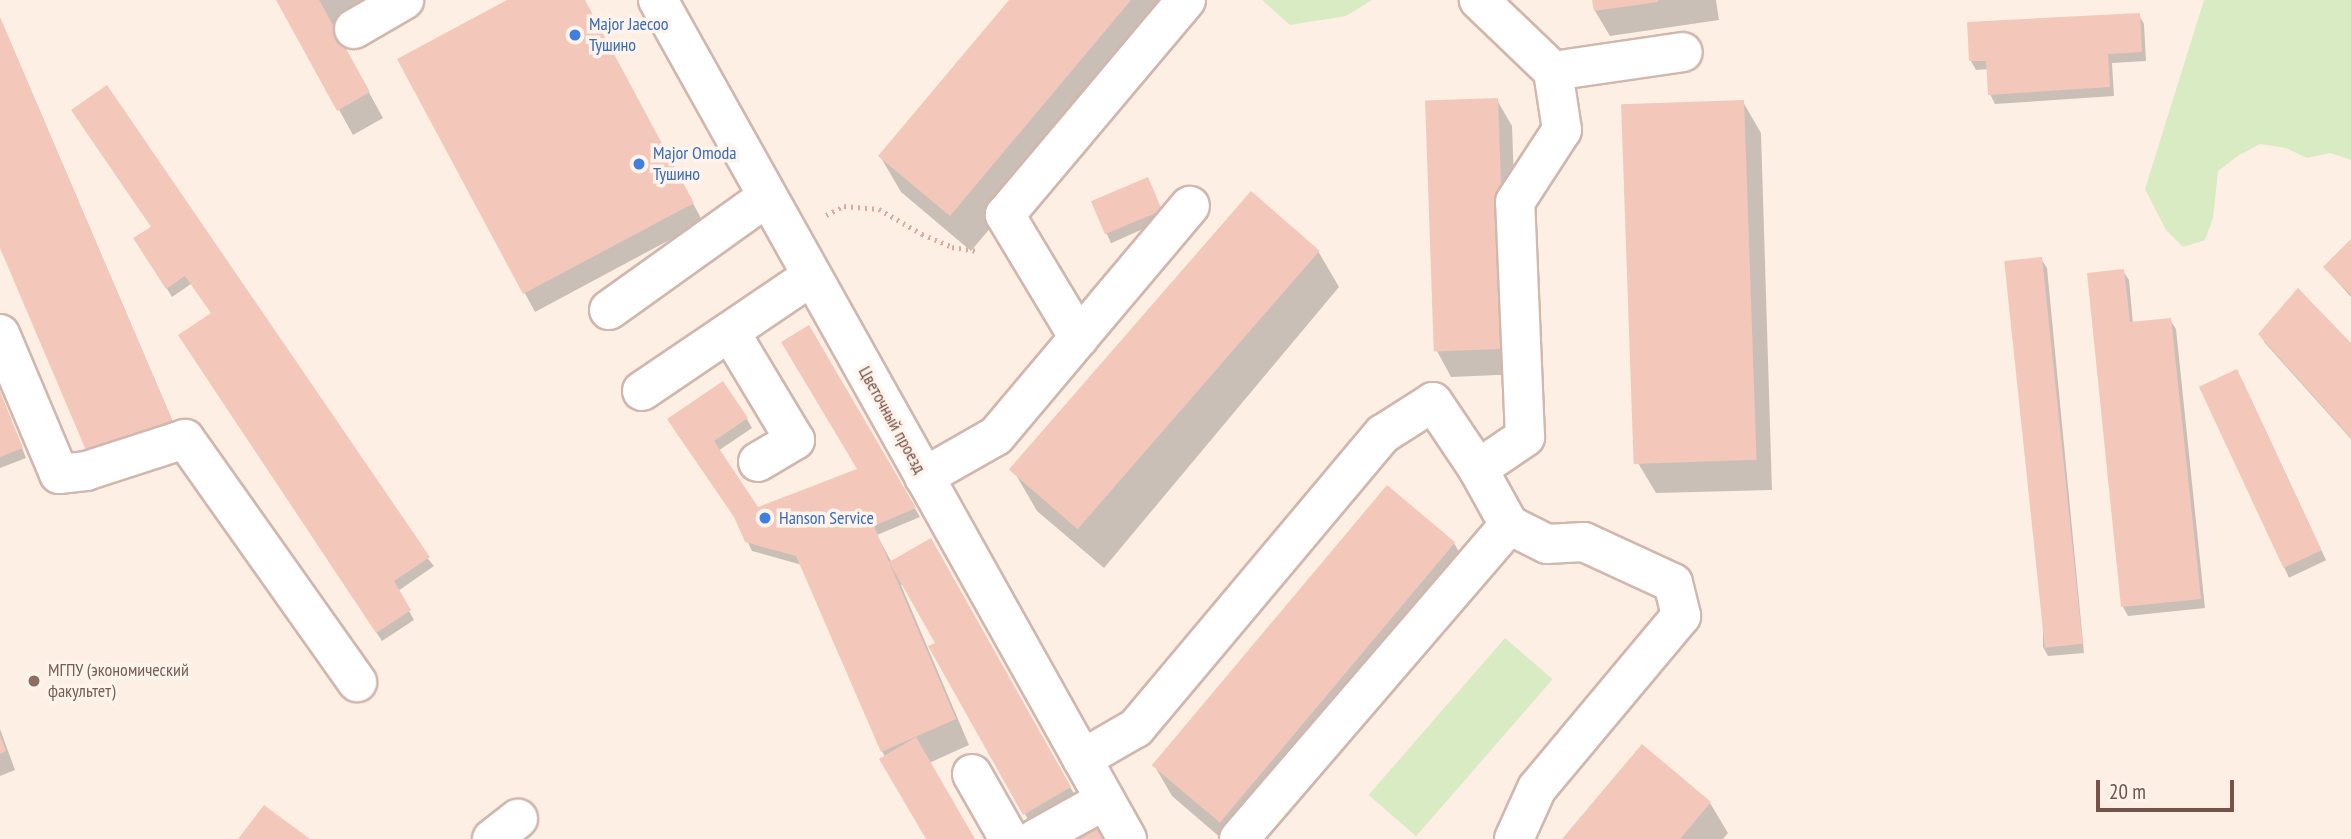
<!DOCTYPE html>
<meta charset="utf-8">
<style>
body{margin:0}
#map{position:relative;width:2351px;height:839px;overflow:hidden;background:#fdefe4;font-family:"PT Sans Narrow",sans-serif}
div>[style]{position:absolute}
.green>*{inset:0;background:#d9ebc2;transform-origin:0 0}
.shadow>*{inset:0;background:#0003;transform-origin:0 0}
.building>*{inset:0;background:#f3c8bb;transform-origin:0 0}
.path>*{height:4.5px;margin-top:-2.25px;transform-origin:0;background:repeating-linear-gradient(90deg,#d8ab9e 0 2px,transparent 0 7px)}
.roads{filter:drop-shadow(2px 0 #d1b7ad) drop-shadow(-2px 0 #d1b7ad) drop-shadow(0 2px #d1b7ad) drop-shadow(0 -2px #d1b7ad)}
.minor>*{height:38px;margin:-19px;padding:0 19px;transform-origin:19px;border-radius:19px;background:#fff}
.dots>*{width:19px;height:19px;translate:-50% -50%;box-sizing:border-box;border:4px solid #fff4eb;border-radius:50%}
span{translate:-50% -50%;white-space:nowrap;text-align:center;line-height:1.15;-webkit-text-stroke:7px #fff4eb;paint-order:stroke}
.shop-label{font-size:18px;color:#366cbe}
.left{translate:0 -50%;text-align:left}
.street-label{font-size:18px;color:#765249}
.education-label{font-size:18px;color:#785e54}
.scale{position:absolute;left:2096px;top:780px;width:138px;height:32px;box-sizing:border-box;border:4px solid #765249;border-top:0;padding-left:9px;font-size:21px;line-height:24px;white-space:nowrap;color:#765249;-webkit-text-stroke:5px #fff4eb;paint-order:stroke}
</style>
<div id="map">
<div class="green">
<i style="clip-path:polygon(1262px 0,1372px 0,1346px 16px,1290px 25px)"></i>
<i style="clip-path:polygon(2204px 0,2351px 0,2351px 160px,2330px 153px,2307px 158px,2286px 148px,2260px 144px,2239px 155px,2218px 171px,2213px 218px,2205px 240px,2183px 247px,2166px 230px,2145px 189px)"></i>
<i style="left:1505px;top:638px;width:63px;height:208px;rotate:41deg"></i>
</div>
<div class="shadow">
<i style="clip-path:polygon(278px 0,377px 0,332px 25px,383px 118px,353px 135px)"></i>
<i style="clip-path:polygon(510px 0,584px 0,703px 222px,535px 312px,399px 59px)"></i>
<i style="clip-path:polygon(1011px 0,1182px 0,971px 251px,901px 192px,880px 156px)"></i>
<i style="clip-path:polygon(1594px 0,1716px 0,1719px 20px,1610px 36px,1595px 11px)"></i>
<i style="clip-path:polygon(2139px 15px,2144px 24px,2146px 61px,2112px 63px,2114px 96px,1995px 104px,1990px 94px,1988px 69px,1976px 70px,1971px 61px)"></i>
<i style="clip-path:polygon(0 18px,176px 429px,95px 464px,0 244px)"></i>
<i style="clip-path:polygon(1497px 100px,1512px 126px,1521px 374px,1451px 377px,1437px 351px)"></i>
<i style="clip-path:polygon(1743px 102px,1761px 133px,1772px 490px,1656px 493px,1638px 463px)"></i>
<i style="left:1147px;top:179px;width:44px;height:59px;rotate:66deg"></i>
<i style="clip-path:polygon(153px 228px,434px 566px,398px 591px,414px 620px,382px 641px,185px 345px,212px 314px,191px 284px,172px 297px,136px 238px)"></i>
<i style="clip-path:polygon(2351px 241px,2351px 297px,2325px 268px)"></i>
<i style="clip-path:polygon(1318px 251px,1339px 287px,1104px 568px,1037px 511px,1016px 475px)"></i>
<i style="clip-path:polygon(2041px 259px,2047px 268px,2084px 653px,2048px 656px,2043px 647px)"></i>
<i style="clip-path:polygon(2123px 271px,2129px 280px,2133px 324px,2170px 320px,2176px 329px,2205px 608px,2128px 616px,2123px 607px)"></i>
<i style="clip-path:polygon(809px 327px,920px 517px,877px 535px,892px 563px,991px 647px,1085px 813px,1039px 839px,931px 647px,937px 643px,903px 584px,901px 585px,969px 745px,929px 763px,973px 839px,927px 839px,882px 751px,802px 565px,752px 551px,737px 520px,674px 429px,747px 419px,752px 428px,718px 451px,757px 510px,859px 470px)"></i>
<i style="clip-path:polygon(2260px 334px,2351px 347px,2351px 439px,2265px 343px)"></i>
<i style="left:2242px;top:380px;width:199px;height:41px;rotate:65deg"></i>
<i style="clip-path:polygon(0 392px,26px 458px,0 468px)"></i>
<i style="clip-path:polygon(1388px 488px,1454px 543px,1471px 574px,1222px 839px,1172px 796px,1154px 765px)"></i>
<i style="clip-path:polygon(0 729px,15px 770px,0 776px)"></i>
<i style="clip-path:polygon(1710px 803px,1728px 833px,1723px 839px,1564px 839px)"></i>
</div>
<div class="building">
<i style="clip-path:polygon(276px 0,319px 0,370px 92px,337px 111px)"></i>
<i style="clip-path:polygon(507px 0,585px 0,694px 203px,523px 294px,397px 59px)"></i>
<i style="clip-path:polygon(1009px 0,1131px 0,950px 216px,878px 156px)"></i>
<i style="clip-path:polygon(1592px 0,1658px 0,1658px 2px,1594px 11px)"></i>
<i style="clip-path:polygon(2140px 13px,2142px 52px,2108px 54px,2110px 87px,1988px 95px,1986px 61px,1969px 61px,1967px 22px)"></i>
<i style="clip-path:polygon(0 17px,172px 420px,88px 455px,0 248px)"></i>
<i style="clip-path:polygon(107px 85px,430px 557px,394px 581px,411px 610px,376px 633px,178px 335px,211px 313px,185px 276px,166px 289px,133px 238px,151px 227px,71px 110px)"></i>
<i style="left:1498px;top:98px;width:251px;height:73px;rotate:88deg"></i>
<i style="left:1744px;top:100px;width:360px;height:123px;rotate:88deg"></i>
<i style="left:1148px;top:177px;width:36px;height:62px;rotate:67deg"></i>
<i style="left:1251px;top:191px;width:91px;height:369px;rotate:41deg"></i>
<i style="clip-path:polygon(2351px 239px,2351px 295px,2323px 267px)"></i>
<i style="left:2042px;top:257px;width:389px;height:38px;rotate:84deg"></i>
<i style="clip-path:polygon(2124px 269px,2130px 322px,2171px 318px,2201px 599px,2121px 607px,2087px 273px)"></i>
<i style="clip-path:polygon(2298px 288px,2351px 343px,2351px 438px,2258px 334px)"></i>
<i style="clip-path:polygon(809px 325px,916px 508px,874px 526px,889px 562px,931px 538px,1071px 787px,1023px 815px,928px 646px,935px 643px,889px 562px,956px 719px,881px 752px,796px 556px,745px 542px,734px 517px,667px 419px,723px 381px,748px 418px,714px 441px,758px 507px,857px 469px,781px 342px)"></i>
<i style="left:2237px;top:369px;width:200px;height:42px;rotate:65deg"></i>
<i style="clip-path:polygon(0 392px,23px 448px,0 457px)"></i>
<i style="left:1387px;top:485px;width:89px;height:366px;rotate:40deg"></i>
<i style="clip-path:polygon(0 735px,6px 751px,0 754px)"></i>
<i style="clip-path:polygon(916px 737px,975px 839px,926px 839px,879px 759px)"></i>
<i style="clip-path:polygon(1642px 744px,1711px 802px,1680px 839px,1562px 839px)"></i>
<i style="clip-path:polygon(264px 805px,310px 839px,238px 839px)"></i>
<i style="clip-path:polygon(1097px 826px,1104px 839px,1075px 839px)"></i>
</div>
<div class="path">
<i style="left:826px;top:215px;width:20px;rotate:-27deg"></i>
<i style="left:844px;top:206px;width:35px;rotate:5deg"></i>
<i style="left:879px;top:209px;width:50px;rotate:30.2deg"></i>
<i style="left:922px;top:234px;width:33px;rotate:23deg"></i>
<i style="left:952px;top:247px;width:25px;rotate:9deg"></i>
</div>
<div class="roads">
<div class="minor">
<i style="left:658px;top:0;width:961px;rotate:60.79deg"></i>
<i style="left:354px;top:29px;width:58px;rotate:-30.1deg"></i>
<i style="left:1553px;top:71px;width:131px;rotate:-8.3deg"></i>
<i style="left:609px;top:310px;width:194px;rotate:-35.6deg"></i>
<i style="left:730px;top:332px;width:126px;rotate:59deg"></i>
<i style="left:795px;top:440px;width:43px;rotate:149.3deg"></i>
<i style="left:0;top:334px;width:152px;rotate:67.1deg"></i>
<i style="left:59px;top:474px;width:27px;rotate:-6deg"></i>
<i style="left:86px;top:471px;width:104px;rotate:-17.9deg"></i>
<i style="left:185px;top:439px;width:298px;rotate:54.7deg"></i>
<i style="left:1079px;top:338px;width:144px;rotate:-121deg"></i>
<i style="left:1005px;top:215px;width:281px;rotate:-49.9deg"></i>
<i style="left:642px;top:391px;width:205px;rotate:-34.1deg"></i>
<i style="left:1478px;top:469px;width:57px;rotate:-34.2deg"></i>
<i style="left:1525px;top:437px;width:235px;rotate:-92.4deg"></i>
<i style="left:1515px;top:202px;width:86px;rotate:-56.9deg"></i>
<i style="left:1562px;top:130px;width:60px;rotate:-98.7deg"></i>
<i style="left:1553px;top:71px;width:103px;rotate:-136.2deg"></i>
<i style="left:924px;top:477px;width:83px;rotate:-29.7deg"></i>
<i style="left:996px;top:436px;width:301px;rotate:-49.9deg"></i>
<i style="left:1082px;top:759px;width:62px;rotate:-29.9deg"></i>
<i style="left:1136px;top:728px;width:384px;rotate:-50deg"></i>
<i style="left:1383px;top:434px;width:59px;rotate:-32.6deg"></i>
<i style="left:1433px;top:402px;width:81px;rotate:56.1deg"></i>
<i style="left:1478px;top:469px;width:64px;rotate:61deg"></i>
<i style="left:1509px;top:525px;width:42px;rotate:26.6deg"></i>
<i style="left:1547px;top:544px;width:37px;rotate:-3deg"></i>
<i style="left:1584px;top:542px;width:98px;rotate:24.7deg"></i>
<i style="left:1673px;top:583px;width:34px;rotate:76deg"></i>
<i style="left:1681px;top:616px;width:224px;rotate:129.9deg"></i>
<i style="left:1537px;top:788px;width:56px;rotate:114.3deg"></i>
<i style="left:972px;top:774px;width:75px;rotate:60.4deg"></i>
<i style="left:492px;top:839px;width:33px;rotate:-38deg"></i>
<i style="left:1035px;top:839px;width:80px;rotate:-29.1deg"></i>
<i style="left:1239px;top:839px;width:414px;rotate:-49.3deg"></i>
</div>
</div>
<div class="dots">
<i style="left:575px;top:35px;background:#3f7fe0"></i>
<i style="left:639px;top:164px;background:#3f7fe0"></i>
<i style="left:765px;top:518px;background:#3f7fe0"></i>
<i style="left:34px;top:681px;background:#8d6e63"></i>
</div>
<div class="shop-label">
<span class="left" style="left:589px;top:35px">Major Jaecoo<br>Тушино</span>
<span class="left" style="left:653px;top:164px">Major Omoda<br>Тушино</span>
<span class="left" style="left:779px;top:518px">Hanson Service</span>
</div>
<div class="street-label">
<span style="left:892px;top:420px;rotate:61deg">Цветочный проезд</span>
</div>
<div class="education-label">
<span class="left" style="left:48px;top:681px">МГПУ (экономический<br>факультет)</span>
</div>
<div class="scale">20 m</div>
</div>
